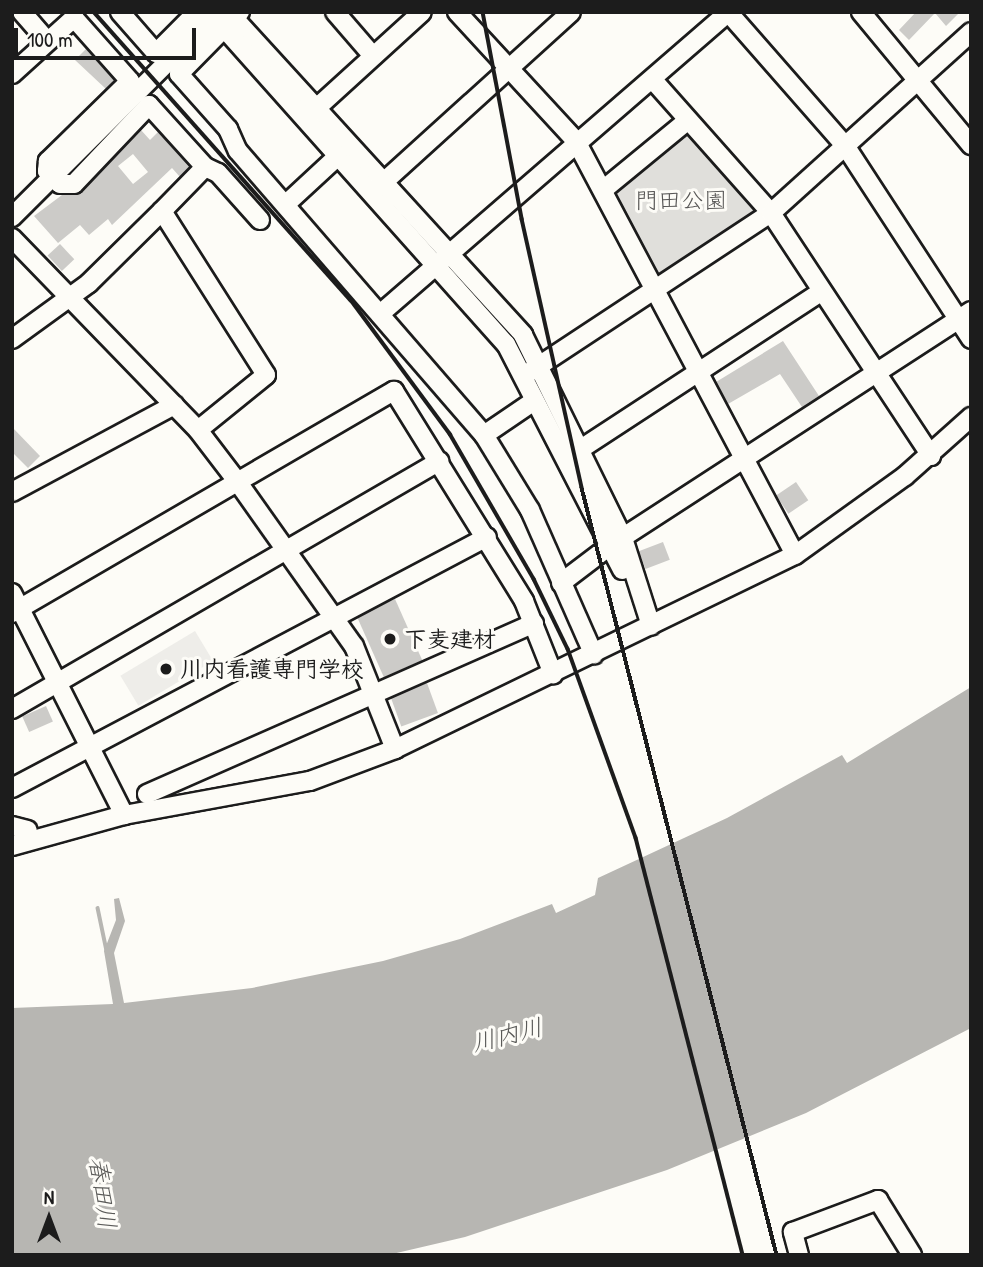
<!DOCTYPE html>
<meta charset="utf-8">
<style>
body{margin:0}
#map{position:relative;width:983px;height:1267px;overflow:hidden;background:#fdfcf7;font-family:"Patrick Hand","Klee One",sans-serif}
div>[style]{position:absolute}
.built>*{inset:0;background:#eeede9;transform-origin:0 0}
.green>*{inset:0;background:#e0dfdb}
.water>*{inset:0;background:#b7b6b2}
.stream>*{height:3.5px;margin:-1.75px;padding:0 1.75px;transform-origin:1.75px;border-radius:1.75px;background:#b7b6b2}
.building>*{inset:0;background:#cccbc8;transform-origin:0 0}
.roads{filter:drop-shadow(2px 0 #1c1c1c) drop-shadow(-2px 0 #1c1c1c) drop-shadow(0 2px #1c1c1c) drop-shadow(0 -2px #1c1c1c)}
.minor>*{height:18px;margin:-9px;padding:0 9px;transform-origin:9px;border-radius:9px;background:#fdfcf7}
.rail>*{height:3.5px;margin:-1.75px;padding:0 1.75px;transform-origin:1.75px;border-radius:1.75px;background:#1c1c1c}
.dots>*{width:19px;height:19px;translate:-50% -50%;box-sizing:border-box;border:4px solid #fdfcf7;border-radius:50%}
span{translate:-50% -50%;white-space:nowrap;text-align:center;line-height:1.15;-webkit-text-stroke:6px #fdfcf7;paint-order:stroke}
.park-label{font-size:23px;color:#575655}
.poi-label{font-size:23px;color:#1c1c1c;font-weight:700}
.left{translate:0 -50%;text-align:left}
.water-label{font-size:24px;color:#5a5a58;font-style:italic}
.frame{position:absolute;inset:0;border:14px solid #1c1c1c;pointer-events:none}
.north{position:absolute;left:14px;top:1183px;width:70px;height:70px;-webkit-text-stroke:5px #fdfcf7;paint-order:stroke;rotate:0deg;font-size:19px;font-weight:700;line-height:28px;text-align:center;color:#1c1c1c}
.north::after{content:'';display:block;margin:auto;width:24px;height:32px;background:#1c1c1c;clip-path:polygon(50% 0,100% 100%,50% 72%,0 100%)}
.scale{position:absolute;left:14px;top:28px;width:182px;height:32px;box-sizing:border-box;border:4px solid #1c1c1c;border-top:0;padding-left:9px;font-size:21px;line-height:24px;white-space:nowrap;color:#1c1c1c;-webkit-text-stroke:5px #fdfcf7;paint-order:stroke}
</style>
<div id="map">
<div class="built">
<i style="left:195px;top:631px;width:35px;height:87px;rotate:59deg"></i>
</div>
<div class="green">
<i style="clip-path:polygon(685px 128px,757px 208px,659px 280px,611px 191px)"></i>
</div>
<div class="water">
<i style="clip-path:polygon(971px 687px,971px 1028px,806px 1113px,667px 1170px,465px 1237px,388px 1255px,12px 1255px,12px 1008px,113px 1004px,104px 951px,116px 920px,114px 899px,119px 898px,125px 921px,114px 953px,124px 1003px,252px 988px,383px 961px,460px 939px,552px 904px,556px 913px,595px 895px,598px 878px,727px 818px,842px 755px,847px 763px)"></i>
</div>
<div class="stream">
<i style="left:98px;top:908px;width:44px;rotate:78.2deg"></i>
</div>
<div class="building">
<i style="clip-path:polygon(916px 12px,960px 12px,946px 26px,935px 13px,909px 40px,899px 30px)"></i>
<i style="clip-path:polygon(86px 49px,114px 80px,106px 89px,75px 60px)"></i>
<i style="clip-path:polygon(evenodd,141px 130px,150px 140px,158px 132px,189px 167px,180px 177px,172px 168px,112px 225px,108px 219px,89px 235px,80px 225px,58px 243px,34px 216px,62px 195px,82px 192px,141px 130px,133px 154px,148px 172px,133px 184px,118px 166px,133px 154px)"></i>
<i style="left:60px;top:244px;width:21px;height:17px;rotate:47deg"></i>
<i style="clip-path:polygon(783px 341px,819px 396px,802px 407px,780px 374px,728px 404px,716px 382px)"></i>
<i style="clip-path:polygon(12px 427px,40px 456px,28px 468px,12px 452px)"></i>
<i style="left:796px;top:482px;width:22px;height:24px;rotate:56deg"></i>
<i style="left:663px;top:542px;width:19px;height:26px;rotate:69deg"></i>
<i style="left:395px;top:599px;width:67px;height:42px;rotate:66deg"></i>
<i style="left:427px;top:683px;width:32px;height:39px;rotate:70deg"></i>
<i style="left:46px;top:706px;width:17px;height:26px;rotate:66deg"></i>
</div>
<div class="roads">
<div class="minor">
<i style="left:22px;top:12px;width:38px;rotate:49deg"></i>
<i style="left:120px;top:12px;width:55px;rotate:48.7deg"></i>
<i style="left:156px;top:53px;width:58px;rotate:-45deg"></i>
<i style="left:240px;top:12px;width:87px;rotate:134.5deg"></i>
<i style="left:179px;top:74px;width:74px;rotate:48.3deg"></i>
<i style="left:228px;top:129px;width:24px;rotate:66deg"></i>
<i style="left:238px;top:151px;width:376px;rotate:49.1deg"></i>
<i style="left:484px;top:435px;width:88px;rotate:58.5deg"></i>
<i style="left:530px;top:510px;width:158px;rotate:66.2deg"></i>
<i style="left:335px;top:12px;width:58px;rotate:49.2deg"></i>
<i style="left:457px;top:12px;width:176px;rotate:47.3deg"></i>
<i style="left:576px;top:141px;width:468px;rotate:62.1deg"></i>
<i style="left:728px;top:12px;width:179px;rotate:48.8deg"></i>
<i style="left:846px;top:147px;width:229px;rotate:56.9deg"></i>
<i style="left:861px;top:12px;width:173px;rotate:50.4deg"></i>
<i style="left:234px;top:18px;width:429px;rotate:47.6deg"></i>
<i style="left:523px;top:335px;width:226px;rotate:63.8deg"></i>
<i style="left:623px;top:538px;width:92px;rotate:72.3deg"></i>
<i style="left:224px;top:28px;width:424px;rotate:48.3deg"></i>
<i style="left:506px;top:344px;width:254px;rotate:62.8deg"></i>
<i style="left:12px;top:74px;width:84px;rotate:-42.1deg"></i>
<i style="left:74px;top:18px;width:84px;rotate:48.4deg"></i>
<i style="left:130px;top:81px;width:115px;rotate:135.7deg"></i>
<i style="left:48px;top:161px;width:10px;rotate:96deg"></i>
<i style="left:47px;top:171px;width:18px;rotate:45deg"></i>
<i style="left:60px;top:184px;width:14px"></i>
<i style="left:74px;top:184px;width:109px;rotate:-46.5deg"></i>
<i style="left:149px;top:105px;width:84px;rotate:47.9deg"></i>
<i style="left:205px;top:167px;width:62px;rotate:134.3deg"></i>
<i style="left:653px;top:80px;width:178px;rotate:48.4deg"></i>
<i style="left:771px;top:213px;width:291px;rotate:56.6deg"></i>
<i style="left:310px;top:114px;width:151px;rotate:-42.3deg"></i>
<i style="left:205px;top:167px;width:14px;rotate:25deg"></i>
<i style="left:218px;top:173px;width:63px;rotate:48.2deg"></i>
<i style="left:376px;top:189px;width:263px;rotate:-42.2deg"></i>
<i style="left:603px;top:190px;width:109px;rotate:-39.4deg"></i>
<i style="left:285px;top:205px;width:72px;rotate:-42.8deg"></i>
<i style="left:12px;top:217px;width:291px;rotate:-44.9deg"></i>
<i style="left:12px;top:238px;width:267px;rotate:45.9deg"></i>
<i style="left:198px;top:430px;width:64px;rotate:52.6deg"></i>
<i style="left:237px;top:481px;width:202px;rotate:54.7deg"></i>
<i style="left:354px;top:646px;width:111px;rotate:68.3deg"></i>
<i style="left:380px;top:314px;width:462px;rotate:-40.9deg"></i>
<i style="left:12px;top:339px;width:95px;rotate:-36deg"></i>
<i style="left:89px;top:283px;width:103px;rotate:-44.6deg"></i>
<i style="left:162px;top:211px;width:194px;rotate:57.6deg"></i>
<i style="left:266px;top:375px;width:87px;rotate:141deg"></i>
<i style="left:528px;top:373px;width:291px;rotate:-33.4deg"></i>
<i style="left:771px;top:213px;width:270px;rotate:-42.1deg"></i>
<i style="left:484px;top:435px;width:60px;rotate:-34.2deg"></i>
<i style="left:570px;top:456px;width:301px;rotate:-33.2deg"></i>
<i style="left:12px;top:492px;width:184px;rotate:-28.2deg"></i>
<i style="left:561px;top:583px;width:63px;rotate:-37.2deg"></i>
<i style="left:611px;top:545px;width:429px;rotate:-33deg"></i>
<i style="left:12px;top:593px;width:249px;rotate:63.2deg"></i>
<i style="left:12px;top:613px;width:442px;rotate:-30.2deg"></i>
<i style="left:394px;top:391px;width:247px;rotate:58.2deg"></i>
<i style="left:524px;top:601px;width:79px;rotate:68.3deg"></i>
<i style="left:12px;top:709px;width:494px;rotate:-30.1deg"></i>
<i style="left:12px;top:788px;width:537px;rotate:-27.85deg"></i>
<i style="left:147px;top:794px;width:423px;rotate:-23.8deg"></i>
<i style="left:12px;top:826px;width:16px;rotate:14deg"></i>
<i style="left:12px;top:846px;width:116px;rotate:-15.5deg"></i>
<i style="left:124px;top:815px;width:189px;rotate:-10.4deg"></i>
<i style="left:310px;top:781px;width:91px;rotate:-20.6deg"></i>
<i style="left:395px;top:749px;width:445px;rotate:-25.9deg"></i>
<i style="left:795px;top:555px;width:135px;rotate:-35.7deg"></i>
<i style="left:905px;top:476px;width:89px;rotate:-41.8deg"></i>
<i style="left:799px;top:1255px;width:24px;rotate:-105deg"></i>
<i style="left:793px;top:1232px;width:91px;rotate:-20.6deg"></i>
<i style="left:878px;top:1200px;width:65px;rotate:58.3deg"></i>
</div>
</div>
<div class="rail">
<i style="left:94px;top:12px;width:386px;rotate:48.3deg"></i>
<i style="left:351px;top:300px;width:167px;rotate:53.5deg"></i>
<i style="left:450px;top:434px;width:168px;rotate:59.9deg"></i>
<i style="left:534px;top:579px;width:78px;rotate:64.1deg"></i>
<i style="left:568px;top:649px;width:201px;rotate:70.2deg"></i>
<i style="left:636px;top:838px;width:431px;rotate:75.6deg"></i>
<i style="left:483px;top:12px;width:211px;rotate:79.3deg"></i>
<i style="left:522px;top:219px;width:276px;rotate:77.4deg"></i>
<i style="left:582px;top:488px;width:791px;rotate:75.74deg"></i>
</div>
<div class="dots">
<i style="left:390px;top:639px;background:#1c1c1c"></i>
<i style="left:166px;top:669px;background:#1c1c1c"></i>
</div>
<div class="park-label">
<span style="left:681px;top:200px">門田公園</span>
</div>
<div class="poi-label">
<span class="left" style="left:404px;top:639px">下麦建材</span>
<span class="left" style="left:180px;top:669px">川内看護専門学校</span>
</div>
<div class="water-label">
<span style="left:507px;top:1035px;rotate:-14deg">川内川</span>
<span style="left:103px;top:1193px;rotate:82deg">春田川</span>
</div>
<div class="frame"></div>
<div class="north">N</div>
<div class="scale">100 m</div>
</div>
